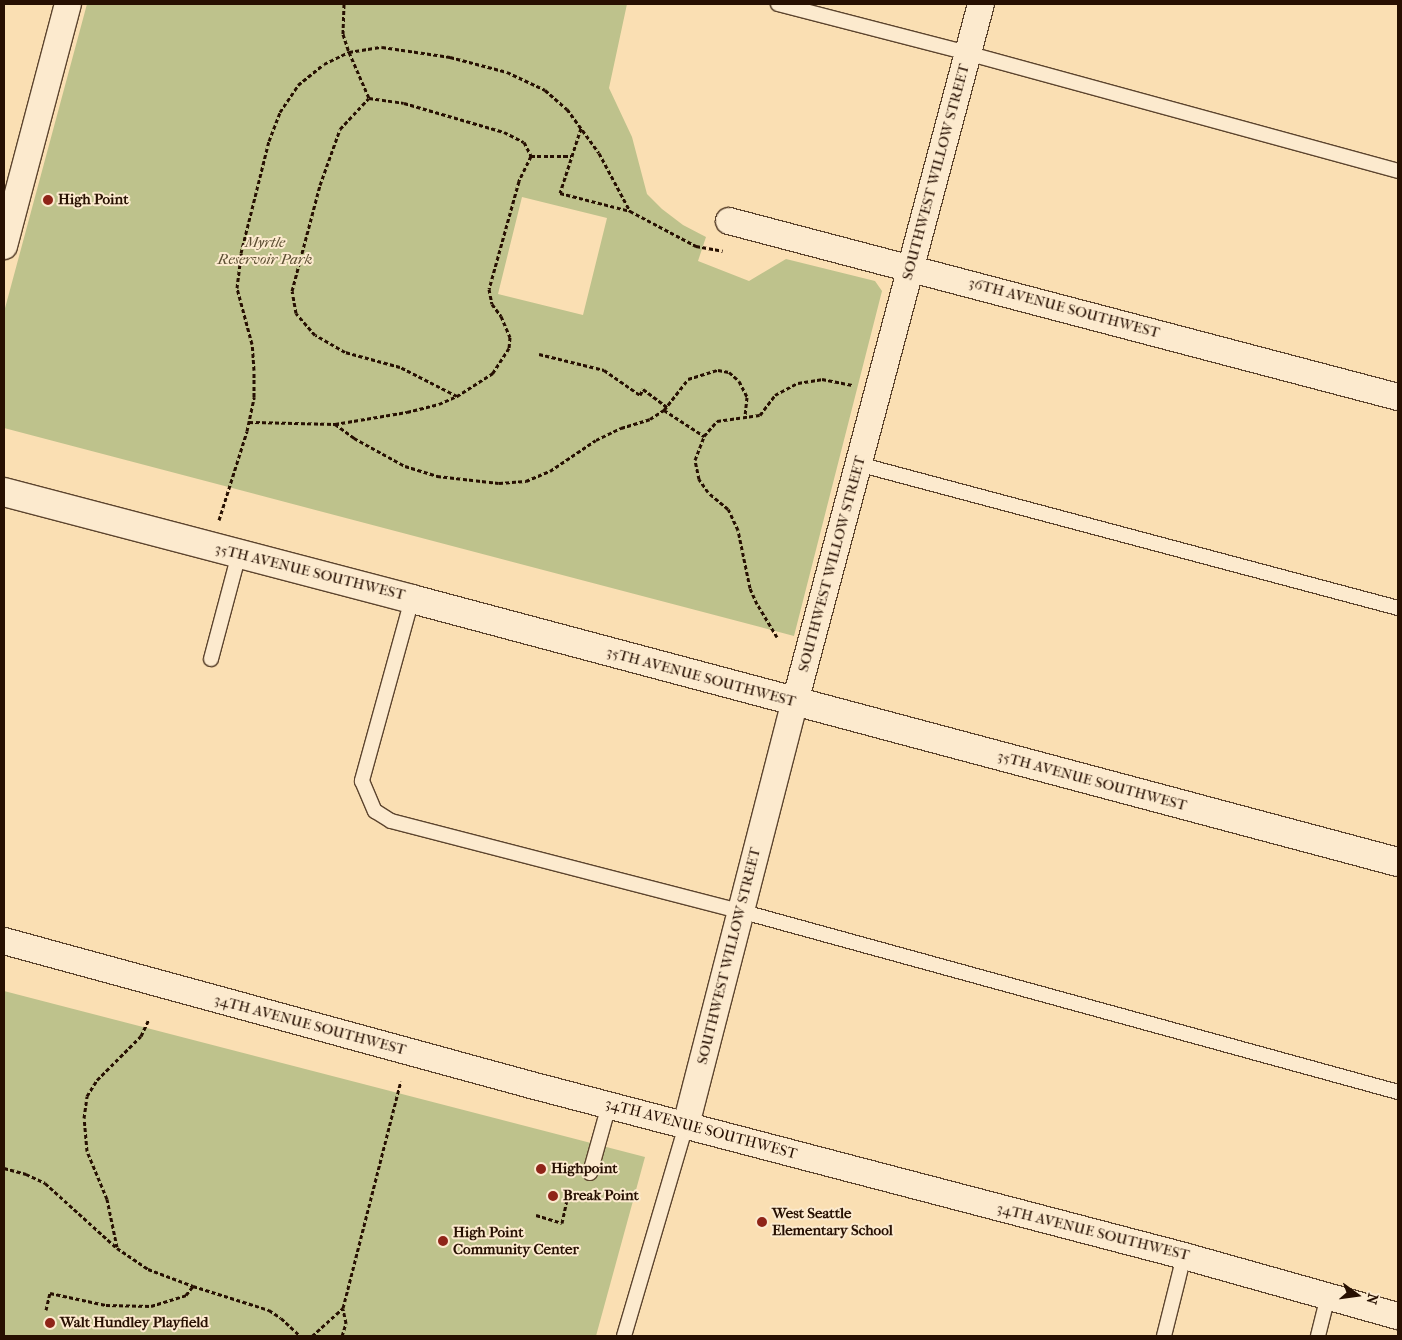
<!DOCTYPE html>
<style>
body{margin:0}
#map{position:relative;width:1402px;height:1340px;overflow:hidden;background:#fadfb3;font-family:"IM FELL French Canon",serif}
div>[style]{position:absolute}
.green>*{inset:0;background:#bec28c}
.path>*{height:3px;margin-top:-1.5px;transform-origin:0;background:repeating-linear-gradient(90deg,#271002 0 4px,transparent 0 6.5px)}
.roads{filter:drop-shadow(1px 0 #5c442e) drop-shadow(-1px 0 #5c442e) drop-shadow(0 1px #5c442e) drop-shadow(0 -1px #5c442e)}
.lane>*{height:14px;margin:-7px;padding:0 7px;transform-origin:7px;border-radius:7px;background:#fceace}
.street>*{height:26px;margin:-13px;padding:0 13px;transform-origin:13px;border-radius:13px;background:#fceace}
.secondary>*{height:28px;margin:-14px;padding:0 14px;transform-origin:14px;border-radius:14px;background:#fceace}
.dots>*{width:14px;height:14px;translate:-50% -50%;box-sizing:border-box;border:2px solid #fceace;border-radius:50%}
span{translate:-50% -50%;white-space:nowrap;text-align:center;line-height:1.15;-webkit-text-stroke:4px #fceace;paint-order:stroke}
.street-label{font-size:15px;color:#271002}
.poi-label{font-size:15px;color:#271002;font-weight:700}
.left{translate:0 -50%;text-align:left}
.park-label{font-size:15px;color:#5c4e32;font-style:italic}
.frame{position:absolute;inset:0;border:5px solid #271002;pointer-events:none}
.north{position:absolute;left:1332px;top:1270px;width:50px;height:50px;-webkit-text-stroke:4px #fceace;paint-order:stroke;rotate:104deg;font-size:14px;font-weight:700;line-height:20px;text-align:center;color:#271002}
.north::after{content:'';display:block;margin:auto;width:18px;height:22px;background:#271002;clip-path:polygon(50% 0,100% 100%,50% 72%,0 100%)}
</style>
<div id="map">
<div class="green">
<i style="clip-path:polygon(evenodd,87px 4px,627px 4px,609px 88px,632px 137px,647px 194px,662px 209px,683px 225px,706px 237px,698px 261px,749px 281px,786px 259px,875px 281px,882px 291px,794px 636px,4px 428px,4px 312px,87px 4px,522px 197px,607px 218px,583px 315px,498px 294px,522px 197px)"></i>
<i style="clip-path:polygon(4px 991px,645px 1157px,596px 1336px,4px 1336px)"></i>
</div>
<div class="path">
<i style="left:344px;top:4px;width:30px;rotate:92deg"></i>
<i style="left:343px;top:34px;width:19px;rotate:72deg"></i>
<i style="left:349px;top:52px;width:50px;rotate:66.5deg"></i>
<i style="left:369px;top:98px;width:35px;rotate:8deg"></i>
<i style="left:404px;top:103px;width:104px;rotate:16.2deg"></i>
<i style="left:504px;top:132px;width:22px;rotate:27deg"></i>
<i style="left:524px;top:142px;width:16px;rotate:63deg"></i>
<i style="left:531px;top:156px;width:28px;rotate:116deg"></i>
<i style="left:519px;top:181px;width:112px;rotate:105.5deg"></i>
<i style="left:489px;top:289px;width:15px;rotate:79deg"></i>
<i style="left:492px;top:304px;width:15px;rotate:53deg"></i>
<i style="left:501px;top:316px;width:23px;rotate:67deg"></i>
<i style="left:510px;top:337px;width:11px;rotate:95deg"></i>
<i style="left:509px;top:348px;width:30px;rotate:123deg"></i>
<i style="left:493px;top:373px;width:43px;rotate:147.4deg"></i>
<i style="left:457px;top:396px;width:64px;rotate:-153deg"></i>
<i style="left:400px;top:367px;width:57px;rotate:-164.7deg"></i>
<i style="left:345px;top:352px;width:34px;rotate:-150deg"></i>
<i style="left:315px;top:335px;width:29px;rotate:-131deg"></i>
<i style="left:296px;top:313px;width:22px;rotate:-100deg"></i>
<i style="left:292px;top:291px;width:110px;rotate:-75.2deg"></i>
<i style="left:320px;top:185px;width:59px;rotate:-70.3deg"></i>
<i style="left:340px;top:129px;width:42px;rotate:-46.9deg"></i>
<i style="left:581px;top:128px;width:68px;rotate:107.9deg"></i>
<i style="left:560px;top:193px;width:72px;rotate:14.4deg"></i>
<i style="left:531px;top:156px;width:40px"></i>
<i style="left:539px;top:354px;width:67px;rotate:13.8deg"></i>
<i style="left:604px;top:370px;width:44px;rotate:34.8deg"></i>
<i style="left:640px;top:395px;width:7px;rotate:-63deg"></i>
<i style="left:643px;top:389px;width:30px;rotate:37deg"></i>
<i style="left:664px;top:410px;width:48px;rotate:33deg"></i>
<i style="left:249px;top:422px;width:86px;rotate:1.3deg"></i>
<i style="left:335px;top:424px;width:73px;rotate:-9.5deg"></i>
<i style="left:407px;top:412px;width:33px;rotate:-14deg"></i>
<i style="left:439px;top:404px;width:20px;rotate:-24deg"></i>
<i style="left:335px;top:424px;width:24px;rotate:36deg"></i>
<i style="left:354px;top:438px;width:58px;rotate:28.8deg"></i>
<i style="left:405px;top:466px;width:34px;rotate:17deg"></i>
<i style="left:437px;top:476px;width:62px;rotate:6.4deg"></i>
<i style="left:499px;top:483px;width:27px;rotate:-4deg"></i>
<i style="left:526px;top:481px;width:26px;rotate:-23deg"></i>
<i style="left:550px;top:471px;width:55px;rotate:-34deg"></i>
<i style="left:596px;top:440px;width:28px;rotate:-26deg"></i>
<i style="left:621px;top:428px;width:30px;rotate:-17deg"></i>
<i style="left:650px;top:419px;width:17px;rotate:-33deg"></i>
<i style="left:664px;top:410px;width:39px;rotate:-52deg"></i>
<i style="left:688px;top:379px;width:31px;rotate:-17deg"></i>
<i style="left:718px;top:370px;width:11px;rotate:10deg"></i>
<i style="left:729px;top:372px;width:13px;rotate:42deg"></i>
<i style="left:739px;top:381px;width:18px;rotate:63deg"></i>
<i style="left:747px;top:397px;width:19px;rotate:96deg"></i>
<i style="left:219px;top:520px;width:93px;rotate:-72.5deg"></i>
<i style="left:247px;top:431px;width:35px;rotate:-78deg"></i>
<i style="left:254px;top:397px;width:27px;rotate:-90deg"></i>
<i style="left:254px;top:370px;width:26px;rotate:-94deg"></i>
<i style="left:252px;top:344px;width:58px;rotate:-105deg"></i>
<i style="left:237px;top:288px;width:35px;rotate:-83deg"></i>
<i style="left:241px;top:253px;width:115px;rotate:-76deg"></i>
<i style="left:269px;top:141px;width:31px;rotate:-69deg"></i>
<i style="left:280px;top:112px;width:32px;rotate:-56deg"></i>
<i style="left:298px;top:85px;width:33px;rotate:-39deg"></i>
<i style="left:324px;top:64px;width:28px;rotate:-26deg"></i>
<i style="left:349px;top:52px;width:33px;rotate:-9deg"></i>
<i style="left:382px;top:47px;width:69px;rotate:8.4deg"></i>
<i style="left:450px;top:57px;width:59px;rotate:14.7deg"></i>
<i style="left:507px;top:72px;width:42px;rotate:25.3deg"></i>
<i style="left:545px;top:90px;width:29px;rotate:41deg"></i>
<i style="left:567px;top:109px;width:54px;rotate:54deg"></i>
<i style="left:599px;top:153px;width:66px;rotate:61.9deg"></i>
<i style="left:630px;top:211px;width:75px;rotate:27.9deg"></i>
<i style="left:696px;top:246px;width:27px;rotate:10deg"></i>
<i style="left:777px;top:637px;width:39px;rotate:-121deg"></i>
<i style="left:757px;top:604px;width:17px;rotate:-114deg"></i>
<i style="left:750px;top:588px;width:59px;rotate:-101.7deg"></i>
<i style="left:738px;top:530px;width:23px;rotate:-115deg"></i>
<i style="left:728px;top:509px;width:26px;rotate:-140deg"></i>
<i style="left:708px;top:492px;width:16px;rotate:-125deg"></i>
<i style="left:699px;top:479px;width:19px;rotate:-102deg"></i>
<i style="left:695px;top:460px;width:26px;rotate:-69deg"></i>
<i style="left:704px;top:436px;width:20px;rotate:-49deg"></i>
<i style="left:717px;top:421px;width:43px;rotate:-7.9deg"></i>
<i style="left:760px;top:415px;width:25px;rotate:-53deg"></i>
<i style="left:775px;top:395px;width:26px;rotate:-28deg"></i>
<i style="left:798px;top:383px;width:24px;rotate:-9deg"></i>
<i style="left:822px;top:379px;width:31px;rotate:11deg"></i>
<i style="left:4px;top:1168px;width:23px;rotate:15deg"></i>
<i style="left:26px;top:1174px;width:21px;rotate:25deg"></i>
<i style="left:45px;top:1183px;width:97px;rotate:42.1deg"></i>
<i style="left:117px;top:1248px;width:37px;rotate:34deg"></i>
<i style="left:148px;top:1269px;width:48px;rotate:20.7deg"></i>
<i style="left:193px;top:1286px;width:80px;rotate:17.5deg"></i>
<i style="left:269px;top:1310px;width:14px;rotate:34deg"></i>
<i style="left:281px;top:1318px;width:26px;rotate:43deg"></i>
<i style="left:536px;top:1215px;width:27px;rotate:17deg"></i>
<i style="left:562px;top:1223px;width:30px;rotate:-78deg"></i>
<i style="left:117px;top:1247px;width:49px;rotate:-101.8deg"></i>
<i style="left:107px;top:1199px;width:52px;rotate:-112.6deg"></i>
<i style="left:87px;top:1151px;width:33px;rotate:-95deg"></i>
<i style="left:84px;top:1118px;width:22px;rotate:-82deg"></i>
<i style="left:87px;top:1096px;width:19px;rotate:-58deg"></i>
<i style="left:97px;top:1080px;width:62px;rotate:-45deg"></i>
<i style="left:141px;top:1036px;width:19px;rotate:-65deg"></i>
<i style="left:46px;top:1310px;width:17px;rotate:-77deg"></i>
<i style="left:50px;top:1293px;width:57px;rotate:12.1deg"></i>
<i style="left:106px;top:1305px;width:45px;rotate:1.3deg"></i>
<i style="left:151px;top:1306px;width:37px;rotate:-17deg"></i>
<i style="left:186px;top:1295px;width:11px;rotate:-52deg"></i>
<i style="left:312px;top:1336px;width:42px;rotate:-42.1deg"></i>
<i style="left:343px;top:1308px;width:234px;rotate:-75.7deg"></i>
<i style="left:342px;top:1336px;width:14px;rotate:-73deg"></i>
<i style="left:346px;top:1323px;width:14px;rotate:-102deg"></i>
</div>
<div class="roads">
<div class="lane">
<i style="left:778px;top:4px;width:195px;rotate:14.5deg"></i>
<i style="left:967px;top:53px;width:447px;rotate:15.3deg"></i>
<i style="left:858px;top:464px;width:559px;rotate:14.93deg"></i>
<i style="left:412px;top:599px;width:189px;rotate:105.4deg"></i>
<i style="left:362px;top:781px;width:33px;rotate:67deg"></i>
<i style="left:375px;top:811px;width:19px;rotate:32deg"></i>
<i style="left:391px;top:821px;width:360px;rotate:14.5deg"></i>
<i style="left:740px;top:911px;width:682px;rotate:15.38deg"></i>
<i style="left:211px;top:659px;width:109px;rotate:-75.1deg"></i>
<i style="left:590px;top:1173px;width:71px;rotate:-74.4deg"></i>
<i style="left:624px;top:1336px;width:220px;rotate:-73.6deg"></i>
<i style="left:1164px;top:1336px;width:82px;rotate:-76deg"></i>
<i style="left:1318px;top:1336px;width:41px;rotate:-76deg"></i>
</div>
<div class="street">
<i style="left:729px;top:221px;width:692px;rotate:14.74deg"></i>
<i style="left:4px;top:246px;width:250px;rotate:-75.2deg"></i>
<i style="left:4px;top:941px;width:546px;rotate:15.28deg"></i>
<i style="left:531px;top:1085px;width:675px;rotate:14.67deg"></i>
<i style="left:1184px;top:1256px;width:222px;rotate:15.7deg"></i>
<i style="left:686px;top:1125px;width:437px;rotate:-75.6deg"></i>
<i style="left:795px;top:702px;width:722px;rotate:-75.08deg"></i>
</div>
<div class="secondary">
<i style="left:4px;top:492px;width:422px;rotate:14.7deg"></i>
<i style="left:412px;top:599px;width:1020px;rotate:14.94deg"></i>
</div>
</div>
<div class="dots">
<i style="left:48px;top:200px;background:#8f2418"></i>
<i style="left:541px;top:1169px;background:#8f2418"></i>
<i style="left:553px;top:1196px;background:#8f2418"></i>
<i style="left:762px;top:1222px;background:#8f2418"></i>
<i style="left:443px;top:1241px;background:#8f2418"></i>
<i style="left:50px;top:1323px;background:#8f2418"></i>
</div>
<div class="street-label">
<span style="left:936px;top:172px;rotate:-75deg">SOUTHWEST WILLOW STREET</span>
<span style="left:1064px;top:308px;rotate:15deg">36TH AVENUE SOUTHWEST</span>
<span style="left:832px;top:564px;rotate:-75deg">SOUTHWEST WILLOW STREET</span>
<span style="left:310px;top:572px;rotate:14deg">35TH AVENUE SOUTHWEST</span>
<span style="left:701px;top:677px;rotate:15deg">35TH AVENUE SOUTHWEST</span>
<span style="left:1092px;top:781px;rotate:15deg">35TH AVENUE SOUTHWEST</span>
<span style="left:729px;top:956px;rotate:-76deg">SOUTHWEST WILLOW STREET</span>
<span style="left:310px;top:1025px;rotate:15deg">34TH AVENUE SOUTHWEST</span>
<span style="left:701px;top:1129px;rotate:15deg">34TH AVENUE SOUTHWEST</span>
<span style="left:1093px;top:1232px;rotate:14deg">34TH AVENUE SOUTHWEST</span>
</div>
<div class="poi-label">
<span class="left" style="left:58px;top:200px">High Point</span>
<span class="left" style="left:551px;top:1169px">Highpoint</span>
<span class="left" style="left:563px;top:1196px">Break Point</span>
<span class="left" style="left:772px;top:1222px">West Seattle<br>Elementary School</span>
<span class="left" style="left:453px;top:1241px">High Point<br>Community Center</span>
<span class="left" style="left:60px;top:1323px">Walt Hundley Playfield</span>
</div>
<div class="park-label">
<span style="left:265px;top:251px">Myrtle<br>Reservoir Park</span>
</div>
<div class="frame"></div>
<div class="north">N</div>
</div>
